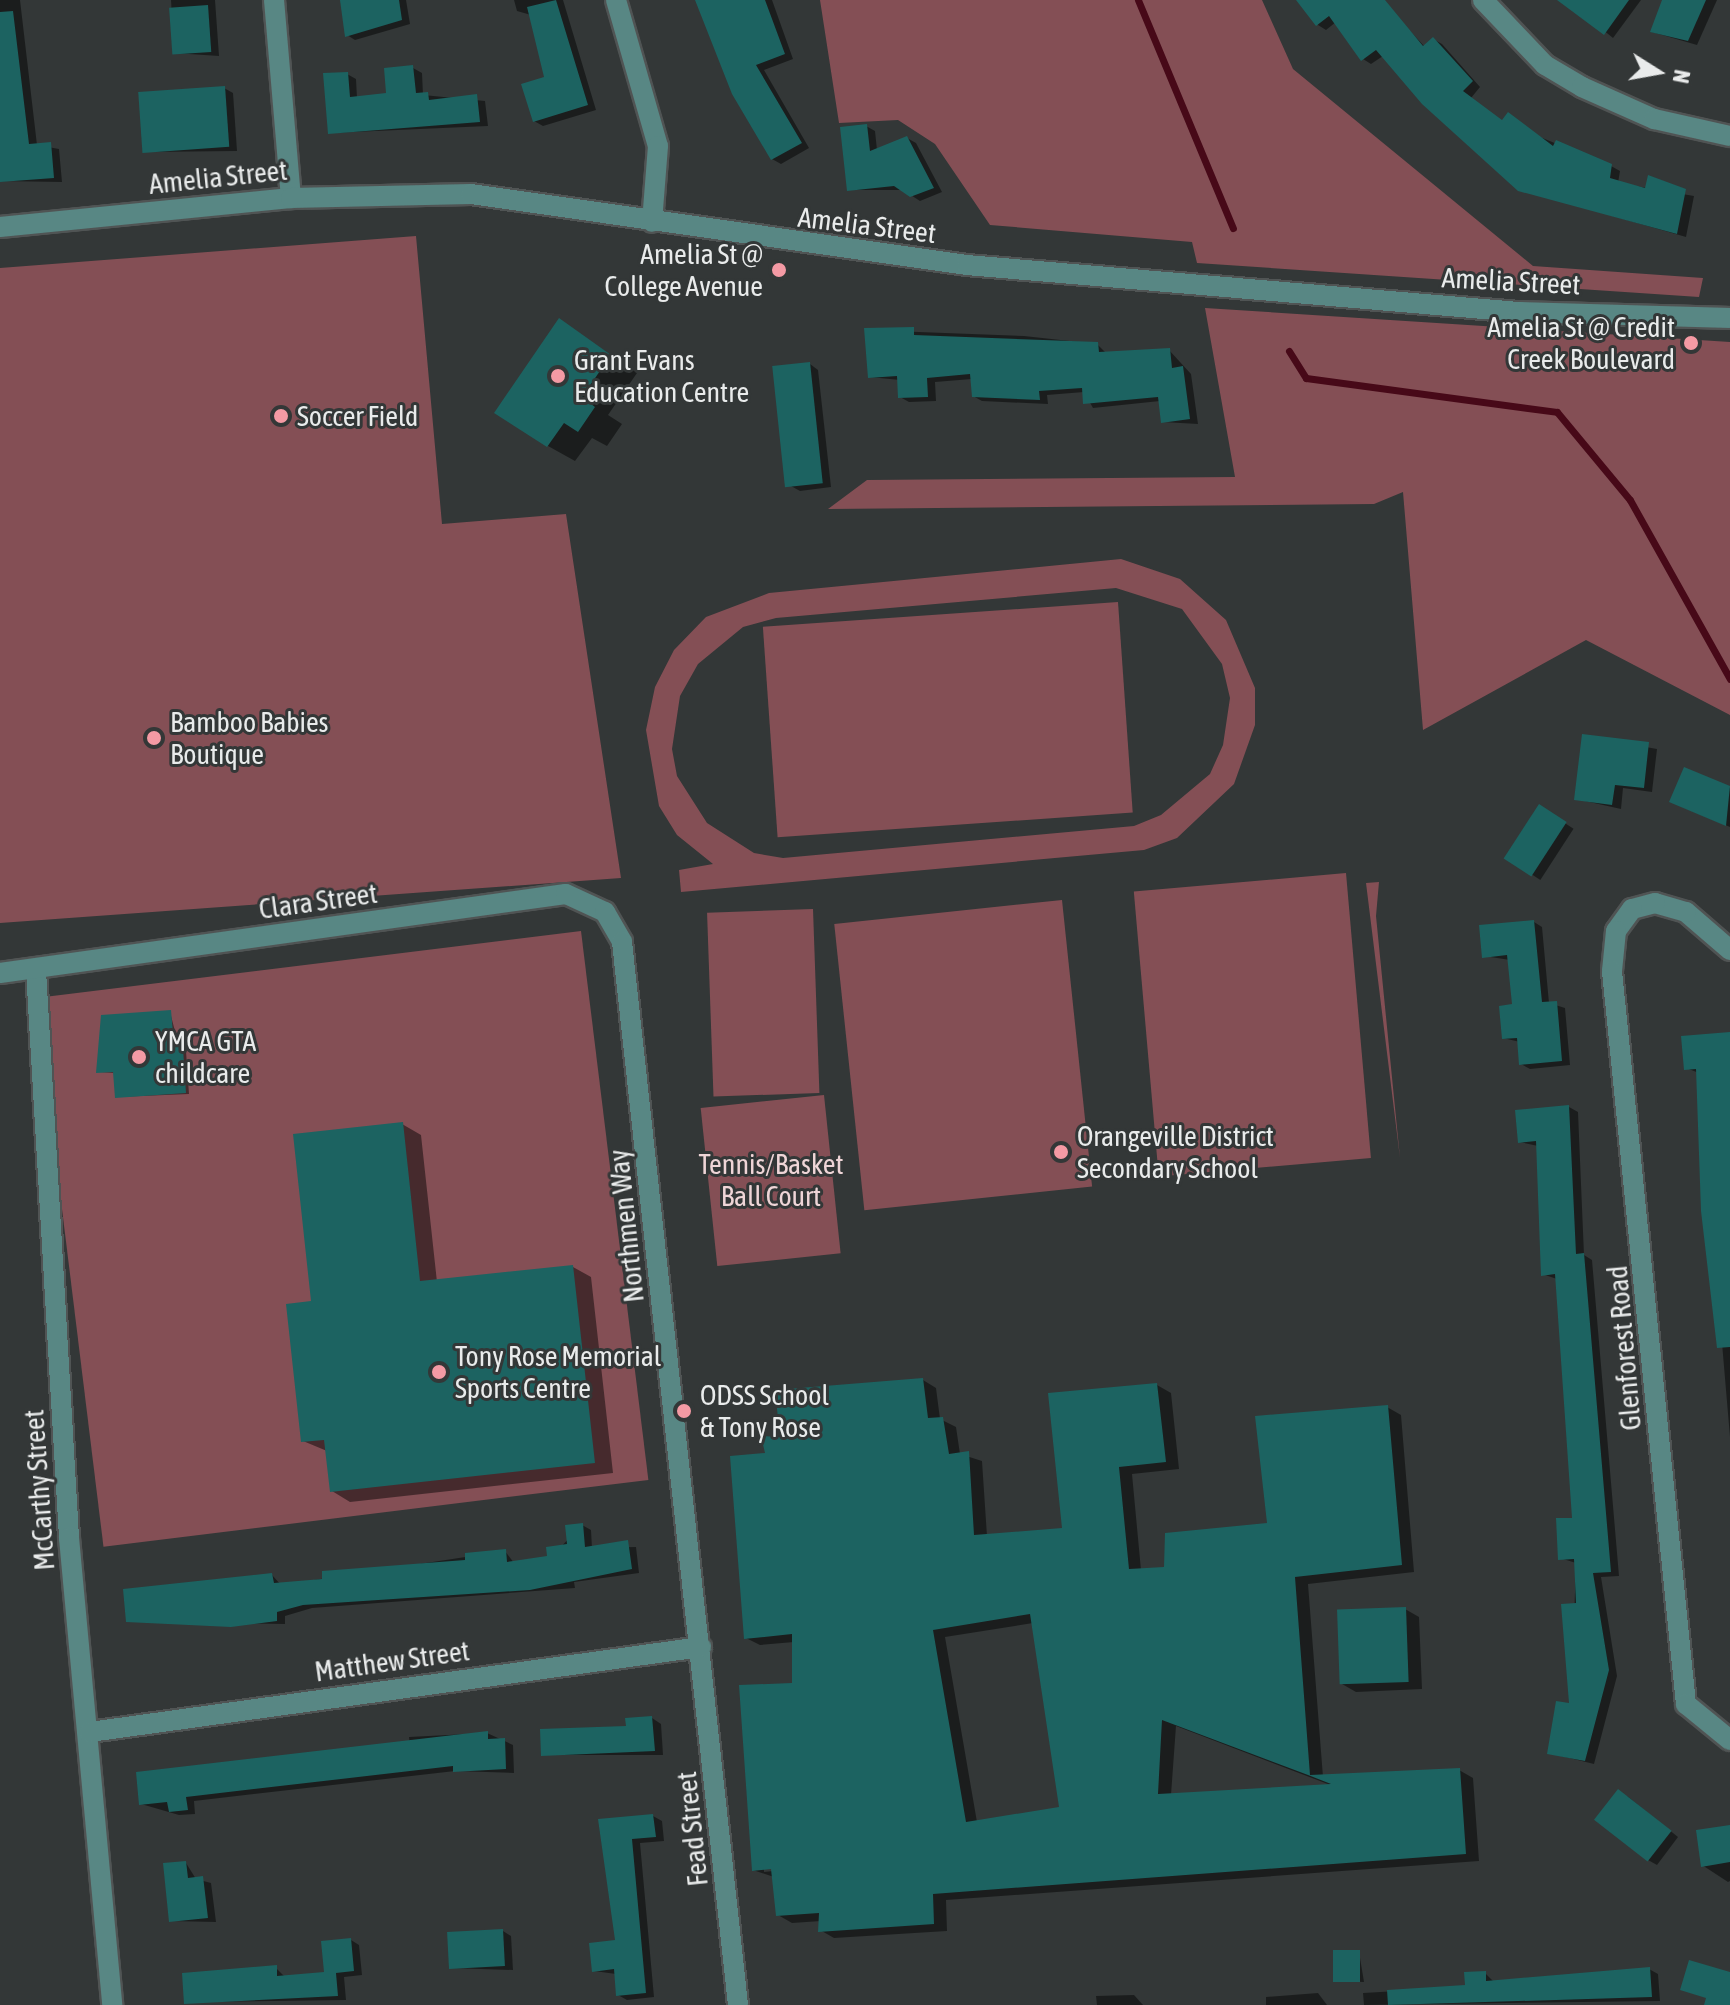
<!DOCTYPE html>
<style>
body{margin:0}
#map{position:relative;width:1730px;height:2005px;overflow:hidden;background:#333737;font-family:"Asap Condensed",sans-serif}
div>[style]{position:absolute}
.green>*{inset:0;background:#844f55;transform-origin:0 0}
.shadow>*{inset:0;background:#0007;transform-origin:0 0}
.stream>*{height:7px;margin:-3.5px;padding:0 3.5px;transform-origin:3.5px;border-radius:3.5px;background:#470918}
.building>*{inset:0;background:#1c6361;transform-origin:0 0}
.roads{filter:drop-shadow(2px 0 #505454) drop-shadow(-2px 0 #505454) drop-shadow(0 2px #505454) drop-shadow(0 -2px #505454)}
.minor>*{height:20px;margin:-10px;padding:0 10px;transform-origin:10px;border-radius:10px;background:#588784}
.dots>*{width:22px;height:22px;translate:-50% -50%;box-sizing:border-box;border:4px solid #333737;border-radius:50%}
span{translate:-50% -50%;white-space:nowrap;text-align:center;line-height:1.15;-webkit-text-stroke:6px #333737;paint-order:stroke}
.street-label{font-size:28px;color:#e9ebeb}
.poi-label{font-size:28px;color:#e9ebeb}
.right{translate:-100% -50%;text-align:right}
.left{translate:0 -50%;text-align:left}
.park-label{font-size:28px;color:#efd5d7}
.north{position:absolute;left:1618px;top:32px;width:80px;height:80px;-webkit-text-stroke:6px #333737;paint-order:stroke;rotate:101deg;font-size:22px;font-weight:700;line-height:32px;text-align:center;color:#e9ebeb}
.north::after{content:'';display:block;margin:auto;width:28px;height:36px;background:#e9ebeb;clip-path:polygon(50% 0,100% 100%,50% 72%,0 100%)}
</style>
<div id="map">
<div class="green">
<i style="clip-path:polygon(820px 0,1262px 0,1293px 69px,1533px 266px,1703px 278px,1699px 297px,1197px 263px,1192px 242px,990px 225px,935px 144px,898px 120px,839px 123px)"></i>
<i style="clip-path:polygon(416px 236px,442px 524px,566px 514px,621px 878px,0 923px,0 268px)"></i>
<i style="clip-path:polygon(1205px 308px,1730px 342px,1730px 715px,1586px 640px,1423px 730px,1403px 492px,1374px 504px,828px 509px,867px 480px,1235px 477px)"></i>
<i style="clip-path:polygon(evenodd,1121px 559px,1180px 579px,1226px 620px,1255px 688px,1255px 725px,1234px 784px,1177px 838px,1144px 850px,681px 892px,679px 870px,713px 864px,677px 835px,659px 806px,646px 730px,655px 687px,674px 650px,706px 617px,769px 593px,1121px 559px,1116px 588px,1182px 609px,1222px 664px,1230px 698px,1223px 745px,1210px 774px,1161px 815px,1134px 826px,783px 858px,754px 853px,707px 823px,677px 776px,672px 749px,680px 696px,698px 664px,743px 627px,776px 618px,1116px 588px)"></i>
<i style="left:1118px;top:602px;width:211px;height:356px;rotate:86deg"></i>
<i style="left:1346px;top:873px;width:286px;height:213px;rotate:85deg"></i>
<i style="clip-path:polygon(1379px 882px,1376px 916px,1400px 1158px,1366px 883px)"></i>
<i style="left:1062px;top:900px;width:288px;height:229px;rotate:84deg"></i>
<i style="left:813px;top:909px;width:184px;height:106px;rotate:88deg"></i>
<i style="left:581px;top:931px;width:553px;height:549px;rotate:83deg"></i>
<i style="left:824px;top:1095px;width:159px;height:124px;rotate:84deg"></i>
</div>
<div class="shadow">
<i style="clip-path:polygon(0 0,20px 0,37px 145px,59px 149px,62px 182px,0 181px)"></i>
<i style="clip-path:polygon(171px 0,215px 0,219px 56px,174px 53px)"></i>
<i style="clip-path:polygon(342px 0,406px 0,410px 24px,355px 40px,347px 35px)"></i>
<i style="clip-path:polygon(514px 0,563px 0,596px 110px,543px 126px,534px 121px,547px 78px,531px 15px,517px 11px)"></i>
<i style="clip-path:polygon(698px 0,772px 0,793px 59px,764px 70px,809px 148px,781px 164px,772px 159px)"></i>
<i style="clip-path:polygon(1299px 0,1381px 0,1425px 47px,1433px 39px,1442px 44px,1480px 87px,1471px 98px,1503px 122px,1611px 166px,1620px 171px,1618px 183px,1694px 196px,1686px 237px,1519px 189px,1383px 56px,1371px 64px,1363px 59px,1336px 22px,1326px 30px,1318px 25px)"></i>
<i style="clip-path:polygon(1566px 0,1641px 0,1613px 38px)"></i>
<i style="clip-path:polygon(1664px 0,1717px 0,1697px 45px,1652px 32px)"></i>
<i style="clip-path:polygon(413px 68px,422px 73px,423px 95px,485px 101px,488px 126px,330px 133px,347px 74px,356px 79px,357px 98px,388px 95px)"></i>
<i style="clip-path:polygon(224px 88px,233px 93px,237px 151px,145px 152px)"></i>
<i style="clip-path:polygon(866px 126px,875px 131px,877px 150px,907px 138px,916px 143px,942px 192px,920px 201px,903px 190px,849px 190px)"></i>
<i style="clip-path:polygon(560px 321px,637px 373px,608px 415px,622px 424px,607px 446px,592px 438px,575px 461px,548px 446px)"></i>
<i style="clip-path:polygon(866px 330px,1024px 336px,1097px 344px,1106px 353px,1169px 350px,1191px 374px,1198px 424px,1163px 422px,1160px 401px,1093px 408px,1084px 392px,1047px 395px,1048px 404px,982px 401px,973px 396px,972px 379px,935px 382px,936px 401px,909px 402px,900px 397px,900px 380px,869px 377px)"></i>
<i style="clip-path:polygon(810px 364px,818px 370px,831px 487px,800px 491px,791px 486px)"></i>
<i style="clip-path:polygon(1584px 736px,1657px 749px,1652px 792px,1623px 788px,1621px 809px,1576px 799px)"></i>
<i style="clip-path:polygon(1685px 769px,1730px 788px,1730px 827px,1680px 806px)"></i>
<i style="left:1540px;top:807px;width:40px;height:61px;rotate:33deg"></i>
<i style="clip-path:polygon(1534px 922px,1542px 927px,1549px 1003px,1565px 1008px,1570px 1065px,1530px 1069px,1521px 1064px,1520px 1042px,1503px 1038px,1514px 1006px,1510px 960px,1484px 956px)"></i>
<i style="clip-path:polygon(170px 1012px,176px 1035px,185px 1037px,189px 1094px,117px 1097px,115px 1073px,98px 1072px)"></i>
<i style="clip-path:polygon(1730px 1034px,1730px 1437px,1699px 1073px,1686px 1068px)"></i>
<i style="clip-path:polygon(1569px 1107px,1578px 1112px,1584px 1255px,1592px 1260px,1619px 1576px,1601px 1577px,1617px 1676px,1594px 1764px,1549px 1753px,1571px 1706px,1576px 1563px,1560px 1558px,1574px 1519px,1557px 1279px,1542px 1274px,1538px 1146px,1520px 1142px)"></i>
<i style="clip-path:polygon(402px 1124px,421px 1135px,437px 1282px,573px 1267px,591px 1277px,613px 1473px,350px 1502px,332px 1491px,327px 1451px,303px 1441px,313px 1303px)"></i>
<i style="clip-path:polygon(evenodd,923px 1380px,936px 1388px,940px 1419px,956px 1427px,960px 1454px,982px 1461px,987px 1536px,1064px 1529px,1157px 1385px,1171px 1393px,1179px 1469px,1132px 1474px,1141px 1570px,1166px 1569px,1269px 1524px,1387px 1407px,1401px 1415px,1414px 1572px,1308px 1584px,1323px 1777px,1459px 1770px,1473px 1778px,1479px 1861px,946px 1900px,947px 1931px,834px 1938px,820px 1930px,821px 1921px,792px 1923px,778px 1915px,774px 1877px,753px 1870px,794px 1685px,794px 1642px,760px 1645px,746px 1638px,768px 1455px,782px 1439px,923px 1380px,1033px 1623px,1062px 1809px,977px 1822px,945px 1637px,1033px 1623px,923px 1380px,1176px 1726px,1333px 1786px,1171px 1795px,1176px 1726px,923px 1380px,764px 1868px,782px 1870px,764px 1872px,764px 1868px)"></i>
<i style="clip-path:polygon(582px 1525px,591px 1530px,592px 1548px,636px 1547px,639px 1573px,574px 1582px,575px 1588px,312px 1608px,285px 1616px,285px 1624px,128px 1621px,272px 1575px,281px 1585px,505px 1551px,514px 1563px,550px 1558px)"></i>
<i style="clip-path:polygon(1405px 1609px,1419px 1617px,1422px 1689px,1356px 1692px,1342px 1684px)"></i>
<i style="clip-path:polygon(652px 1718px,661px 1724px,663px 1755px,543px 1755px)"></i>
<i style="clip-path:polygon(487px 1733px,513px 1745px,514px 1773px,455px 1771px,194px 1801px,195px 1814px,179px 1815px,141px 1804px,410px 1746px,409px 1737px)"></i>
<i style="clip-path:polygon(1627px 1796px,1678px 1837px,1657px 1865px,1648px 1860px)"></i>
<i style="clip-path:polygon(653px 1816px,662px 1821px,664px 1841px,640px 1843px,654px 1997px,627px 2000px,618px 1995px,616px 1974px,594px 1971px,617px 1942px,600px 1821px)"></i>
<i style="clip-path:polygon(1730px 1826px,1730px 1881px,1728px 1882px,1702px 1865px)"></i>
<i style="clip-path:polygon(186px 1863px,196px 1879px,211px 1883px,216px 1922px,171px 1921px)"></i>
<i style="clip-path:polygon(503px 1931px,511px 1936px,513px 1970px,451px 1968px)"></i>
<i style="clip-path:polygon(351px 1940px,359px 1945px,362px 1975px,344px 1977px,346px 2000px,186px 2002px,276px 1968px,285px 1977px,326px 1974px)"></i>
<i style="clip-path:polygon(1359px 1952px,1364px 1982px,1336px 1981px)"></i>
<i style="clip-path:polygon(1649px 1969px,1658px 1974px,1660px 2001px,1364px 2005px,1363px 1993px,1467px 1987px,1485px 1973px,1494px 1982px)"></i>
<i style="clip-path:polygon(1318px 1993px,1327px 2005px,1266px 2005px,1266px 1997px)"></i>
<i style="clip-path:polygon(1134px 1995px,1143px 2005px,1097px 2005px,1096px 1996px)"></i>
</div>
<div class="stream">
<i style="left:1138px;top:0;width:247px;rotate:67.4deg"></i>
<i style="left:1289px;top:351px;width:32px;rotate:58deg"></i>
<i style="left:1306px;top:378px;width:253px;rotate:7.7deg"></i>
<i style="left:1557px;top:412px;width:114px;rotate:50.3deg"></i>
<i style="left:1630px;top:500px;width:205px;rotate:60.8deg"></i>
</div>
<div class="building">
<i style="clip-path:polygon(340px 0,399px 0,402px 20px,345px 37px)"></i>
<i style="clip-path:polygon(556px 0,588px 105px,533px 122px,521px 84px,544px 77px,527px 7px)"></i>
<i style="clip-path:polygon(695px 0,765px 0,785px 54px,756px 65px,802px 143px,771px 160px,732px 94px)"></i>
<i style="clip-path:polygon(1296px 0,1385px 0,1423px 46px,1433px 37px,1473px 81px,1463px 91px,1502px 120px,1508px 112px,1553px 146px,1556px 140px,1612px 164px,1610px 178px,1645px 188px,1648px 175px,1686px 189px,1677px 234px,1518px 191px,1422px 104px,1376px 50px,1361px 61px,1329px 16px,1316px 26px)"></i>
<i style="clip-path:polygon(1557px 0,1629px 0,1604px 35px)"></i>
<i style="clip-path:polygon(1662px 0,1706px 0,1688px 41px,1650px 32px)"></i>
<i style="left:208px;top:5px;width:47px;height:39px;rotate:86deg"></i>
<i style="clip-path:polygon(13px 11px,29px 144px,51px 142px,54px 178px,0 182px,0 12px)"></i>
<i style="clip-path:polygon(413px 65px,416px 93px,428px 92px,429px 100px,477px 94px,480px 122px,328px 134px,323px 73px,348px 72px,350px 97px,386px 93px,384px 68px)"></i>
<i style="left:225px;top:86px;width:61px;height:87px;rotate:86deg"></i>
<i style="clip-path:polygon(867px 124px,870px 151px,907px 136px,934px 188px,910px 197px,894px 186px,847px 191px,840px 127px)"></i>
<i style="clip-path:polygon(559px 318px,611px 355px,582px 397px,595px 407px,578px 432px,564px 423px,547px 447px,494px 413px)"></i>
<i style="clip-path:polygon(914px 327px,914px 335px,1098px 342px,1099px 352px,1170px 348px,1172px 368px,1183px 366px,1190px 419px,1161px 423px,1158px 397px,1083px 404px,1082px 388px,1039px 391px,1040px 400px,972px 397px,970px 374px,927px 378px,928px 397px,898px 398px,897px 376px,868px 378px,864px 328px)"></i>
<i style="left:810px;top:362px;width:122px;height:38px;rotate:84deg"></i>
<i style="clip-path:polygon(1582px 734px,1649px 742px,1644px 788px,1615px 785px,1612px 805px,1574px 800px)"></i>
<i style="clip-path:polygon(1684px 767px,1730px 786px,1726px 826px,1669px 802px)"></i>
<i style="left:1539px;top:804px;width:33px;height:65px;rotate:33deg"></i>
<i style="clip-path:polygon(1534px 920px,1542px 1002px,1557px 1001px,1562px 1061px,1519px 1065px,1517px 1038px,1502px 1039px,1499px 1006px,1512px 1004px,1507px 955px,1482px 958px,1479px 925px)"></i>
<i style="clip-path:polygon(171px 1010px,173px 1033px,182px 1033px,186px 1093px,115px 1098px,113px 1072px,96px 1073px,101px 1015px)"></i>
<i style="clip-path:polygon(1730px 1032px,1730px 1347px,1717px 1348px,1701px 1211px,1696px 1069px,1684px 1070px,1681px 1036px)"></i>
<i style="clip-path:polygon(1569px 1105px,1576px 1254px,1584px 1253px,1611px 1572px,1593px 1573px,1609px 1670px,1585px 1761px,1547px 1754px,1556px 1701px,1569px 1703px,1561px 1604px,1576px 1603px,1574px 1559px,1558px 1560px,1556px 1518px,1572px 1518px,1555px 1274px,1541px 1276px,1536px 1141px,1518px 1143px,1515px 1110px)"></i>
<i style="clip-path:polygon(403px 1122px,420px 1281px,573px 1265px,595px 1463px,330px 1492px,324px 1440px,301px 1442px,286px 1304px,311px 1301px,293px 1134px)"></i>
<i style="clip-path:polygon(evenodd,923px 1378px,928px 1418px,943px 1417px,949px 1454px,969px 1451px,974px 1535px,1062px 1528px,1048px 1393px,1157px 1383px,1166px 1462px,1119px 1467px,1129px 1569px,1164px 1567px,1165px 1533px,1267px 1523px,1255px 1416px,1388px 1405px,1402px 1565px,1295px 1577px,1310px 1775px,1460px 1768px,1466px 1854px,933px 1894px,934px 1924px,818px 1932px,819px 1913px,776px 1916px,771px 1869px,752px 1871px,739px 1685px,792px 1683px,792px 1634px,744px 1639px,730px 1456px,765px 1453px,761px 1436px,780px 1437px,775px 1390px,923px 1378px,1030px 1614px,1059px 1807px,966px 1822px,933px 1630px,1030px 1614px,923px 1378px,1162px 1720px,1308px 1775px,1331px 1784px,1158px 1794px,1162px 1720px)"></i>
<i style="clip-path:polygon(583px 1523px,585px 1547px,628px 1540px,632px 1569px,530px 1590px,303px 1605px,277px 1612px,277px 1621px,231px 1627px,126px 1622px,123px 1589px,272px 1573px,274px 1583px,322px 1579px,322px 1571px,465px 1560px,465px 1553px,506px 1549px,507px 1562px,547px 1556px,546px 1547px,567px 1544px,565px 1525px)"></i>
<i style="left:1406px;top:1607px;width:75px;height:69px;rotate:88deg"></i>
<i style="clip-path:polygon(652px 1716px,655px 1751px,541px 1756px,540px 1729px,626px 1726px,625px 1718px)"></i>
<i style="clip-path:polygon(488px 1731px,488px 1739px,505px 1738px,506px 1769px,453px 1772px,453px 1766px,186px 1797px,188px 1810px,169px 1812px,167px 1802px,139px 1805px,136px 1772px)"></i>
<i style="left:1618px;top:1789px;width:68px;height:39px;rotate:38deg"></i>
<i style="clip-path:polygon(653px 1814px,656px 1837px,632px 1839px,646px 1993px,616px 1996px,614px 1969px,592px 1972px,589px 1943px,615px 1940px,598px 1819px)"></i>
<i style="clip-path:polygon(1730px 1825px,1730px 1862px,1701px 1867px,1696px 1830px)"></i>
<i style="clip-path:polygon(186px 1861px,188px 1878px,203px 1876px,208px 1918px,169px 1922px,163px 1863px)"></i>
<i style="left:503px;top:1929px;width:37px;height:56px;rotate:87deg"></i>
<i style="clip-path:polygon(351px 1938px,354px 1971px,336px 1973px,338px 1996px,184px 2004px,182px 1973px,277px 1965px,277px 1976px,324px 1972px,321px 1941px)"></i>
<i style="left:1333px;top:1950px;width:27px;height:32px"></i>
<i style="clip-path:polygon(1689px 1960px,1730px 1972px,1730px 2005px,1704px 2005px,1706px 1998px,1680px 1990px)"></i>
<i style="clip-path:polygon(1650px 1967px,1652px 1997px,1388px 2005px,1387px 1990px,1465px 1985px,1464px 1972px,1486px 1971px,1486px 1981px)"></i>
</div>
<div class="roads">
<div class="minor">
<i style="left:274px;top:0;width:199px;rotate:85.1deg"></i>
<i style="left:616px;top:0;width:152px;rotate:74deg"></i>
<i style="left:658px;top:146px;width:76px;rotate:94.5deg"></i>
<i style="left:1483px;top:0;width:90px;rotate:46.4deg"></i>
<i style="left:1545px;top:65px;width:43px;rotate:30.7deg"></i>
<i style="left:1582px;top:87px;width:79px;rotate:24deg"></i>
<i style="left:1654px;top:119px;width:78px;rotate:12.6deg"></i>
<i style="left:0;top:227px;width:292px;rotate:-5.7deg"></i>
<i style="left:291px;top:198px;width:180px;rotate:-1.3deg"></i>
<i style="left:471px;top:194px;width:501px;rotate:8.15deg"></i>
<i style="left:967px;top:265px;width:554px;rotate:4.87deg"></i>
<i style="left:1519px;top:312px;width:211px;rotate:1.6deg"></i>
<i style="left:1730px;top:950px;width:58px;rotate:-139.2deg"></i>
<i style="left:1686px;top:912px;width:32px;rotate:-164deg"></i>
<i style="left:1655px;top:903px;width:24px;rotate:165deg"></i>
<i style="left:1632px;top:909px;width:27px;rotate:126deg"></i>
<i style="left:1616px;top:931px;width:40px;rotate:95.7deg"></i>
<i style="left:1612px;top:971px;width:737px;rotate:84.24deg"></i>
<i style="left:1686px;top:1704px;width:57px;rotate:39.3deg"></i>
<i style="left:36px;top:970px;width:569px;rotate:86.67deg"></i>
<i style="left:69px;top:1538px;width:469px;rotate:84.7deg"></i>
<i style="left:0;top:973px;width:571px;rotate:-7.95deg"></i>
<i style="left:566px;top:894px;width:43px;rotate:24.8deg"></i>
<i style="left:605px;top:912px;width:34px;rotate:60deg"></i>
<i style="left:622px;top:942px;width:1069px;rotate:83.77deg"></i>
<i style="left:90px;top:1732px;width:617px;rotate:-7.92deg"></i>
</div>
</div>
<div class="dots">
<i style="left:779px;top:270px;background:#f49aa4"></i>
<i style="left:1691px;top:343px;background:#f49aa4"></i>
<i style="left:558px;top:376px;background:#f49aa4"></i>
<i style="left:281px;top:416px;background:#f49aa4"></i>
<i style="left:154px;top:738px;background:#f49aa4"></i>
<i style="left:139px;top:1057px;background:#f49aa4"></i>
<i style="left:1061px;top:1152px;background:#f49aa4"></i>
<i style="left:439px;top:1372px;background:#f49aa4"></i>
<i style="left:684px;top:1411px;background:#f49aa4"></i>
</div>
<div class="street-label">
<span style="left:218px;top:177px;rotate:-6deg">Amelia Street</span>
<span style="left:867px;top:225px;rotate:7deg">Amelia Street</span>
<span style="left:1511px;top:281px;rotate:3deg">Amelia Street</span>
<span style="left:318px;top:901px;rotate:-8deg">Clara Street</span>
<span style="left:626px;top:1226px;rotate:-96deg">Northmen Way</span>
<span style="left:1624px;top:1348px;rotate:-95deg">Glenforest Road</span>
<span style="left:39px;top:1490px;rotate:-94deg">McCarthy Street</span>
<span style="left:392px;top:1661px;rotate:-8deg">Matthew Street</span>
<span style="left:692px;top:1829px;rotate:-96deg">Fead Street</span>
</div>
<div class="poi-label">
<span class="right" style="left:763px;top:270px">Amelia St @<br>College Avenue</span>
<span class="right" style="left:1675px;top:343px">Amelia St @ Credit<br>Creek Boulevard</span>
<span class="left" style="left:574px;top:376px">Grant Evans<br>Education Centre</span>
<span class="left" style="left:297px;top:416px">Soccer Field</span>
<span class="left" style="left:170px;top:738px">Bamboo Babies<br>Boutique</span>
<span class="left" style="left:155px;top:1057px">YMCA GTA<br>childcare</span>
<span class="left" style="left:1077px;top:1152px">Orangeville District<br>Secondary School</span>
<span class="left" style="left:455px;top:1372px">Tony Rose Memorial<br>Sports Centre</span>
<span class="left" style="left:700px;top:1411px">ODSS School<br>&amp; Tony Rose</span>
</div>
<div class="park-label">
<span style="left:771px;top:1180px">Tennis/Basket<br>Ball Court</span>
</div>
<div class="north">N</div>
</div>
